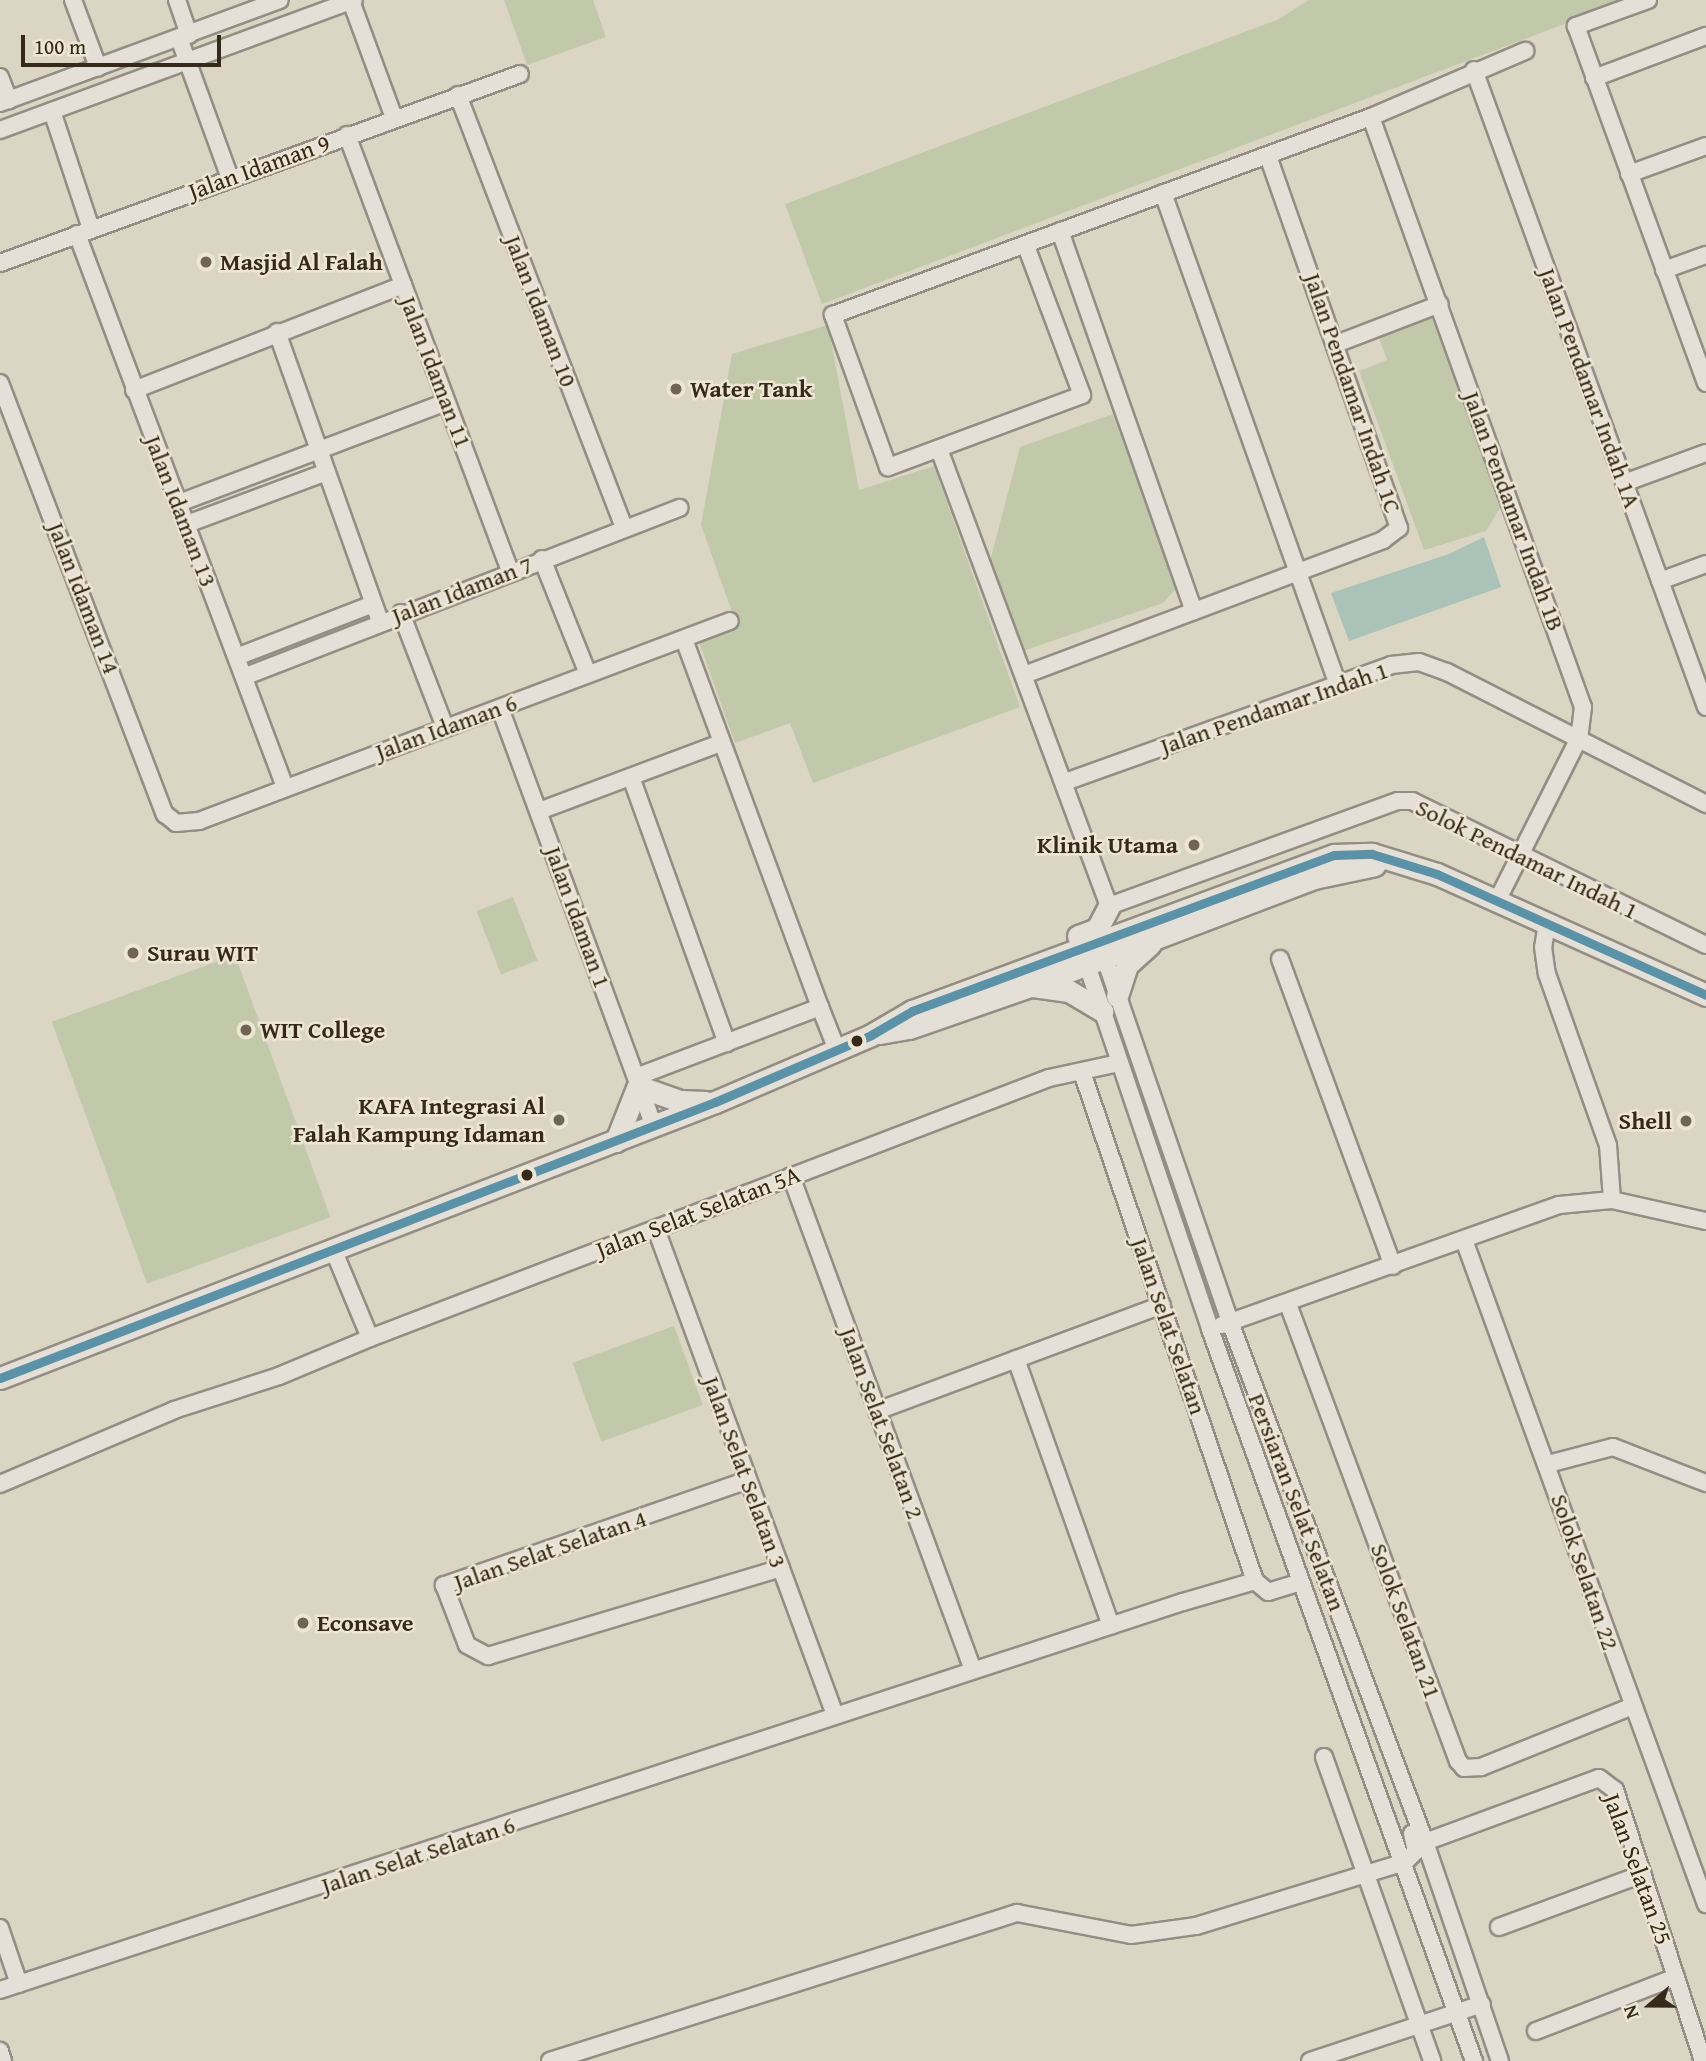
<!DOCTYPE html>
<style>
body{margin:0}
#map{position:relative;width:1706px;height:2061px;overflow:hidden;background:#dbd5c4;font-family:"Gentium Book Plus",serif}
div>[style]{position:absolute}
.green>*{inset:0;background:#c2c9aa;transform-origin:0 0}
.water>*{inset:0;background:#aac2b7}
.roads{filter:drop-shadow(2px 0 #928e83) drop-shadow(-2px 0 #928e83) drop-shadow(0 2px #928e83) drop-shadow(0 -2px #928e83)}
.minor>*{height:16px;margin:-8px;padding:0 8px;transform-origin:8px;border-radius:8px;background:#e4e0d8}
.secondary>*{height:21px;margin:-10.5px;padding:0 10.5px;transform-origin:10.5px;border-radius:10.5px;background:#e4e0d8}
.bus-1>*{height:9px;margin:-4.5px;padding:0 4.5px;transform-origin:4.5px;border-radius:4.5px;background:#5c92a7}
.dots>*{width:19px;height:19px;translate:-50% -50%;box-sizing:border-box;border:4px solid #ede6d3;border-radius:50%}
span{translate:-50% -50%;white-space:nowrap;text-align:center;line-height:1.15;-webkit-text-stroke:5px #ede6d3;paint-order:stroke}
.street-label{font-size:24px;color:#35291b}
.poi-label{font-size:24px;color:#35291b;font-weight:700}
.left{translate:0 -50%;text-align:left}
.right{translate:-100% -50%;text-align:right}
.north{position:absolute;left:1615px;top:1970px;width:70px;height:70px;-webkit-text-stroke:5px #ede6d3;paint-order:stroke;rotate:250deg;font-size:19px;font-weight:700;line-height:28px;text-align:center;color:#35291b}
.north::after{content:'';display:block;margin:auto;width:24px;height:32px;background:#35291b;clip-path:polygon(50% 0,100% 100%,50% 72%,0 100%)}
.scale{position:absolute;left:21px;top:35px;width:200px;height:32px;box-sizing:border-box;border:4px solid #35291b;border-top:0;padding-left:9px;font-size:21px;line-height:24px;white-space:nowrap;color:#35291b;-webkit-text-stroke:5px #ede6d3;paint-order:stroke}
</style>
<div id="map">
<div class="green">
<i style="clip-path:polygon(504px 0,593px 0,606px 37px,527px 65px)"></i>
<i style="clip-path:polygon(1309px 0,1628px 0,822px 304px,785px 204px,1277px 20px)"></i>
<i style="clip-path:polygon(1430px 313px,1500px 508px,1486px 531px,1424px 550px,1359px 371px,1387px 360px,1377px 332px)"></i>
<i style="clip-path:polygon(828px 325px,859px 490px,934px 466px,1020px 707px,813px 783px,790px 723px,735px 743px,699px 642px,737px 626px,701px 525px,732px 354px)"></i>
<i style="clip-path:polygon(1113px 414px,1176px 589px,1163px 603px,1020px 652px,989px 565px,1020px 447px)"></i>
<i style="left:513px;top:897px;width:68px;height:39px;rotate:69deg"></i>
<i style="left:235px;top:955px;width:279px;height:195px;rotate:70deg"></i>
<i style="left:674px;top:1326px;width:84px;height:108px;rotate:70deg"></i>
</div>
<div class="water">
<i style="clip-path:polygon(1484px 537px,1501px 587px,1349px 641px,1331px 593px,1449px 554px)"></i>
</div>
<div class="roads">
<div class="minor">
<i style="left:73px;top:0;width:72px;rotate:69.5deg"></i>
<i style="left:177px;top:0;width:37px;rotate:71deg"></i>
<i style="left:1648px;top:0;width:77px;rotate:160.1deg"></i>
<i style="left:1576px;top:26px;width:380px;rotate:70deg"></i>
<i style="left:351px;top:1px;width:125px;rotate:69.8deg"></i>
<i style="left:179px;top:38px;width:149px;rotate:70deg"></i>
<i style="left:1474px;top:70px;width:678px;rotate:69.99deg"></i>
<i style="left:0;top:77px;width:25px;rotate:69deg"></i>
<i style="left:1594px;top:78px;width:120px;rotate:-20.6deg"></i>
<i style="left:458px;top:95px;width:464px;rotate:69deg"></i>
<i style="left:0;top:103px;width:298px;rotate:-20.2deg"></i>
<i style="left:52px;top:111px;width:124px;rotate:71.7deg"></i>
<i style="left:1371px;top:117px;width:627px;rotate:70.24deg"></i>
<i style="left:1583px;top:707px;width:31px;rotate:97deg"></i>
<i style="left:1579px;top:738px;width:180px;rotate:116.7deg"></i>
<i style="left:0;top:130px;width:377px;rotate:-20.2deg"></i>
<i style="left:347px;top:135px;width:465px;rotate:69.5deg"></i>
<i style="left:1629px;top:174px;width:82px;rotate:-20deg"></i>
<i style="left:1163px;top:193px;width:522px;rotate:70.42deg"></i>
<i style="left:1060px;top:231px;width:403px;rotate:70.6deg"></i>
<i style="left:77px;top:234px;width:591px;rotate:69.39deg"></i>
<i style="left:1026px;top:246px;width:159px;rotate:69.4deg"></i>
<i style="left:1082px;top:395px;width:207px;rotate:159.6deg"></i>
<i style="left:888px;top:467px;width:162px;rotate:-109.9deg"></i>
<i style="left:833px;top:315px;width:573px;rotate:-20.21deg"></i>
<i style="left:1371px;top:117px;width:168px;rotate:-23.2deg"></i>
<i style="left:0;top:263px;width:553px;rotate:-19.97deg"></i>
<i style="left:1664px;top:270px;width:45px;rotate:-19.7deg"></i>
<i style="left:277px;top:332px;width:307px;rotate:70.4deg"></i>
<i style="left:1336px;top:344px;width:111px;rotate:-21deg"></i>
<i style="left:0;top:383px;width:462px;rotate:69.1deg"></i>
<i style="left:165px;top:814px;width:14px;rotate:39deg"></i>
<i style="left:176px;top:823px;width:23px;rotate:-5deg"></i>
<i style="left:199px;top:821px;width:567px;rotate:-20.64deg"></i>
<i style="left:134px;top:390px;width:289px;rotate:-21.3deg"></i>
<i style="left:939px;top:449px;width:488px;rotate:69.6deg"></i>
<i style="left:1109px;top:906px;width:307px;rotate:-20deg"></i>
<i style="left:1398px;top:801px;width:14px"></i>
<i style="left:1412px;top:801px;width:327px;rotate:26.1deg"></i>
<i style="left:1624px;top:483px;width:87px;rotate:-20.1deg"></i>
<i style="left:179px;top:503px;width:285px;rotate:-20.7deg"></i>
<i style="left:187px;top:524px;width:149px;rotate:-20.4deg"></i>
<i style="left:542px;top:559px;width:124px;rotate:68.2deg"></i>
<i style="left:1660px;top:581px;width:49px;rotate:-20.3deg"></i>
<i style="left:401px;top:613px;width:122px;rotate:68.9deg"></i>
<i style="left:239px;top:656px;width:144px;rotate:-21.2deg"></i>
<i style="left:1024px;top:675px;width:384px;rotate:-20.6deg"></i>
<i style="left:1383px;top:540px;width:20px;rotate:-37deg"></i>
<i style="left:1399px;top:528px;width:395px;rotate:-109.4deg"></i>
<i style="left:246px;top:676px;width:465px;rotate:-21.2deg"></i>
<i style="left:500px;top:708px;width:445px;rotate:69.8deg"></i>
<i style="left:631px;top:777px;width:283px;rotate:70.2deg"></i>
<i style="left:1065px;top:782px;width:346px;rotate:-19.7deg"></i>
<i style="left:1391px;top:665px;width:28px;rotate:-6deg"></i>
<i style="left:1419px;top:662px;width:30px;rotate:20deg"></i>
<i style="left:1447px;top:672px;width:291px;rotate:27deg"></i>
<i style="left:539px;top:811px;width:194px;rotate:-20.5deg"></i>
<i style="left:1547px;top:923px;width:24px;rotate:99deg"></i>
<i style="left:1543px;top:947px;width:27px;rotate:82deg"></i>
<i style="left:1547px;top:974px;width:182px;rotate:70.4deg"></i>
<i style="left:1608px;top:1145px;width:55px;rotate:85.8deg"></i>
<i style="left:1102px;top:950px;width:393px;rotate:71deg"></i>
<i style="left:1230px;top:1322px;width:555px;rotate:69.44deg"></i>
<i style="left:1425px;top:1842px;width:231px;rotate:71.1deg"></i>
<i style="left:1084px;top:956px;width:394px;rotate:71.3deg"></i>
<i style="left:1210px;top:1329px;width:778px;rotate:70.17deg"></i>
<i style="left:1280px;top:959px;width:327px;rotate:69.8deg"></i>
<i style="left:820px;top:1007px;width:46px;rotate:68.4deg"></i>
<i style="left:1082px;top:1072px;width:538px;rotate:71.23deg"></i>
<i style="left:636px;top:1077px;width:197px;rotate:-20.8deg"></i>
<i style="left:820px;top:1007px;width:392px;rotate:-110.3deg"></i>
<i style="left:791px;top:1176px;width:526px;rotate:69.78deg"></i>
<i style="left:656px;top:1229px;width:518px;rotate:69.78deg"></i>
<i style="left:1464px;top:1240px;width:707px;rotate:69.98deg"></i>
<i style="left:333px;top:1249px;width:96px;rotate:67.4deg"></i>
<i style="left:370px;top:1338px;width:727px;rotate:-20.95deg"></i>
<i style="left:1049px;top:1078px;width:72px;rotate:-12.1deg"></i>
<i style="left:1288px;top:1304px;width:488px;rotate:69.6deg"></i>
<i style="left:1458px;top:1761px;width:9px;rotate:49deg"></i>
<i style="left:1464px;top:1768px;width:17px;rotate:-3deg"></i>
<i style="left:1481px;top:1767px;width:164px;rotate:-21.9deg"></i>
<i style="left:1222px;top:1325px;width:358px;rotate:-19.6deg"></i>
<i style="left:1559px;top:1205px;width:53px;rotate:-5.4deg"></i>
<i style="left:1612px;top:1200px;width:96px;rotate:12.6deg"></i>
<i style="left:1016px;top:1359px;width:283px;rotate:70.4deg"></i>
<i style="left:877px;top:1411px;width:304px;rotate:-20.4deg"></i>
<i style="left:1548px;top:1464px;width:67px;rotate:-14.7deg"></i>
<i style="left:1613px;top:1447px;width:100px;rotate:21.2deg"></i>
<i style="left:748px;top:1480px;width:322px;rotate:160.9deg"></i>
<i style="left:444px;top:1585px;width:64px;rotate:69deg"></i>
<i style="left:467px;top:1645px;width:24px;rotate:28deg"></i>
<i style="left:488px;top:1656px;width:306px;rotate:-16.7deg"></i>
<i style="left:0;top:1484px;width:189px;rotate:-23deg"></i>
<i style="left:174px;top:1410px;width:110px;rotate:-17.9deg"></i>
<i style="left:279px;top:1376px;width:99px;rotate:-22.7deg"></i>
<i style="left:1324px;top:1757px;width:323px;rotate:70.4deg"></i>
<i style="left:1425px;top:1842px;width:185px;rotate:-20.2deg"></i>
<i style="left:1599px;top:1778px;width:20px;rotate:37deg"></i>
<i style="left:1615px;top:1790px;width:285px;rotate:72deg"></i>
<i style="left:1499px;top:1927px;width:153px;rotate:-20.3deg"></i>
<i style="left:0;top:1928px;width:59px;rotate:71.3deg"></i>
<i style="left:0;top:1990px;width:1245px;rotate:-18.16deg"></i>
<i style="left:1183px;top:1602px;width:75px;rotate:-16.3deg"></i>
<i style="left:1255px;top:1581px;width:17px;rotate:40deg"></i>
<i style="left:1268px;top:1592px;width:34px;rotate:-17deg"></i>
<i style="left:1536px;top:2031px;width:150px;rotate:-21.1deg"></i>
<i style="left:0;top:2051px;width:10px;rotate:73deg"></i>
<i style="left:550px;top:2061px;width:490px;rotate:-17.6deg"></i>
<i style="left:1017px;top:1913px;width:116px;rotate:10.9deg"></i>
<i style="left:1131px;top:1935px;width:66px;rotate:-7.9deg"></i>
<i style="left:1196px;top:1926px;width:219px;rotate:-17deg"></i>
<i style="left:1405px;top:1862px;width:16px;rotate:-45deg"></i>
<i style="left:1416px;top:1851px;width:18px;rotate:-103deg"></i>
<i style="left:1310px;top:2061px;width:181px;rotate:-18.3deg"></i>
</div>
<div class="secondary">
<i style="left:1078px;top:936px;width:20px;rotate:-20deg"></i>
<i style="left:1097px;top:929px;width:26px;rotate:-62deg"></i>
<i style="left:1033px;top:986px;width:36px;rotate:8deg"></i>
<i style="left:1069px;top:991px;width:39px;rotate:31deg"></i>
<i style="left:1117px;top:996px;width:33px;rotate:-72deg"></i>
<i style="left:1127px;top:965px;width:31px;rotate:-42deg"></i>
<i style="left:880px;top:1033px;width:29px;rotate:-10deg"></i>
<i style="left:909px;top:1028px;width:128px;rotate:-19.1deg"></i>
<i style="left:1030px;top:986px;width:304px;rotate:-20.8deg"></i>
<i style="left:1314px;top:878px;width:62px;rotate:-12deg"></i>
<i style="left:640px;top:1087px;width:42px;rotate:19.3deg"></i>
<i style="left:680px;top:1101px;width:26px;rotate:2deg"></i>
<i style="left:616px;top:1141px;width:62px;rotate:-68.4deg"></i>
<i style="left:0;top:1378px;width:766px;rotate:-21.11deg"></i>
<i style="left:715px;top:1102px;width:170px;rotate:-23.2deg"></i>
<i style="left:871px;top:1035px;width:48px;rotate:-30.3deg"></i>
<i style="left:912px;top:1011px;width:450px;rotate:-20.3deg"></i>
<i style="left:1334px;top:855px;width:38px;rotate:-2deg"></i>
<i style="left:1372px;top:854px;width:68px;rotate:17.1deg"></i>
<i style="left:1437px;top:874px;width:295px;rotate:24.2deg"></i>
</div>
</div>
<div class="bus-1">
<i style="left:0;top:1378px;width:766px;rotate:-21.11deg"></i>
<i style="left:715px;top:1102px;width:170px;rotate:-23.2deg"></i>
<i style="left:871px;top:1035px;width:48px;rotate:-30.3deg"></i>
<i style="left:912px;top:1011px;width:450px;rotate:-20.3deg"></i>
<i style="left:1334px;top:855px;width:38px;rotate:-2deg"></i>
<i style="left:1372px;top:854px;width:68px;rotate:17.1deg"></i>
<i style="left:1437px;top:874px;width:295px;rotate:24.2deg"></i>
</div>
<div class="dots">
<i style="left:206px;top:262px;background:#6f6556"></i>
<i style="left:676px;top:389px;background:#6f6556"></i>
<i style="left:1194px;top:845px;background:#6f6556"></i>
<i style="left:133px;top:953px;background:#6f6556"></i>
<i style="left:246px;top:1030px;background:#6f6556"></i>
<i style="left:857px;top:1041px;background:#35291b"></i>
<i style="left:559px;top:1120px;background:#6f6556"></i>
<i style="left:1686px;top:1121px;background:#6f6556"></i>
<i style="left:527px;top:1175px;background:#35291b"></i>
<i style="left:303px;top:1623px;background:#6f6556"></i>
</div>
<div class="street-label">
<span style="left:259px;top:167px;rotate:-20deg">Jalan Idaman 9</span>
<span style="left:541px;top:311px;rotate:69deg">Jalan Idaman 10</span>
<span style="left:436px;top:372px;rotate:69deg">Jalan Idaman 11</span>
<span style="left:1590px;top:388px;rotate:70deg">Jalan Pendamar Indah 1A</span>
<span style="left:1353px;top:393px;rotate:71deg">Jalan Pendamar Indah 1C</span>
<span style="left:181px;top:511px;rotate:69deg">Jalan Idaman 13</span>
<span style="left:1514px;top:511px;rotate:70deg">Jalan Pendamar Indah 1B</span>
<span style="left:462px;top:590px;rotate:-21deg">Jalan Idaman 7</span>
<span style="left:84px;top:598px;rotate:69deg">Jalan Idaman 14</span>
<span style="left:1274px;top:708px;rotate:-19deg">Jalan Pendamar Indah 1</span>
<span style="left:446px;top:727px;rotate:-20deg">Jalan Idaman 6</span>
<span style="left:1527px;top:859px;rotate:26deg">Solok Pendamar Indah 1</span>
<span style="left:578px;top:917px;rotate:70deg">Jalan Idaman 1</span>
<span style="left:698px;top:1212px;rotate:-21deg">Jalan Selat Selatan 5A</span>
<span style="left:1169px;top:1326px;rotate:71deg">Jalan Selat Selatan</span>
<span style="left:882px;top:1423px;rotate:70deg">Jalan Selat Selatan 2</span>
<span style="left:745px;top:1472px;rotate:70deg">Jalan Selat Selatan 3</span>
<span style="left:1297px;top:1502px;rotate:69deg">Persiaran Selat Selatan</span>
<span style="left:550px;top:1550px;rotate:-19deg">Jalan Selat Selatan 4</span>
<span style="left:1585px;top:1572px;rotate:71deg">Solok Selatan 22</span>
<span style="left:1406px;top:1621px;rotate:70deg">Solok Selatan 21</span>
<span style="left:418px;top:1855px;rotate:-18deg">Jalan Selat Selatan 6</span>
<span style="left:1638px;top:1869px;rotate:70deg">Jalan Selatan 25</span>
</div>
<div class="poi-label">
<span class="left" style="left:220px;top:262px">Masjid Al Falah</span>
<span class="left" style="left:690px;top:389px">Water Tank</span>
<span class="right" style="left:1178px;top:845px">Klinik Utama</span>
<span class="left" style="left:147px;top:953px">Surau WIT</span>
<span class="left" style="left:260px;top:1030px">WIT College</span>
<span class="right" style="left:545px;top:1120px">KAFA Integrasi Al<br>Falah Kampung Idaman</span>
<span class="right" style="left:1672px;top:1121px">Shell</span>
<span class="left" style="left:317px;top:1623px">Econsave</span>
</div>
<div class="north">N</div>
<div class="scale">100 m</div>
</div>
